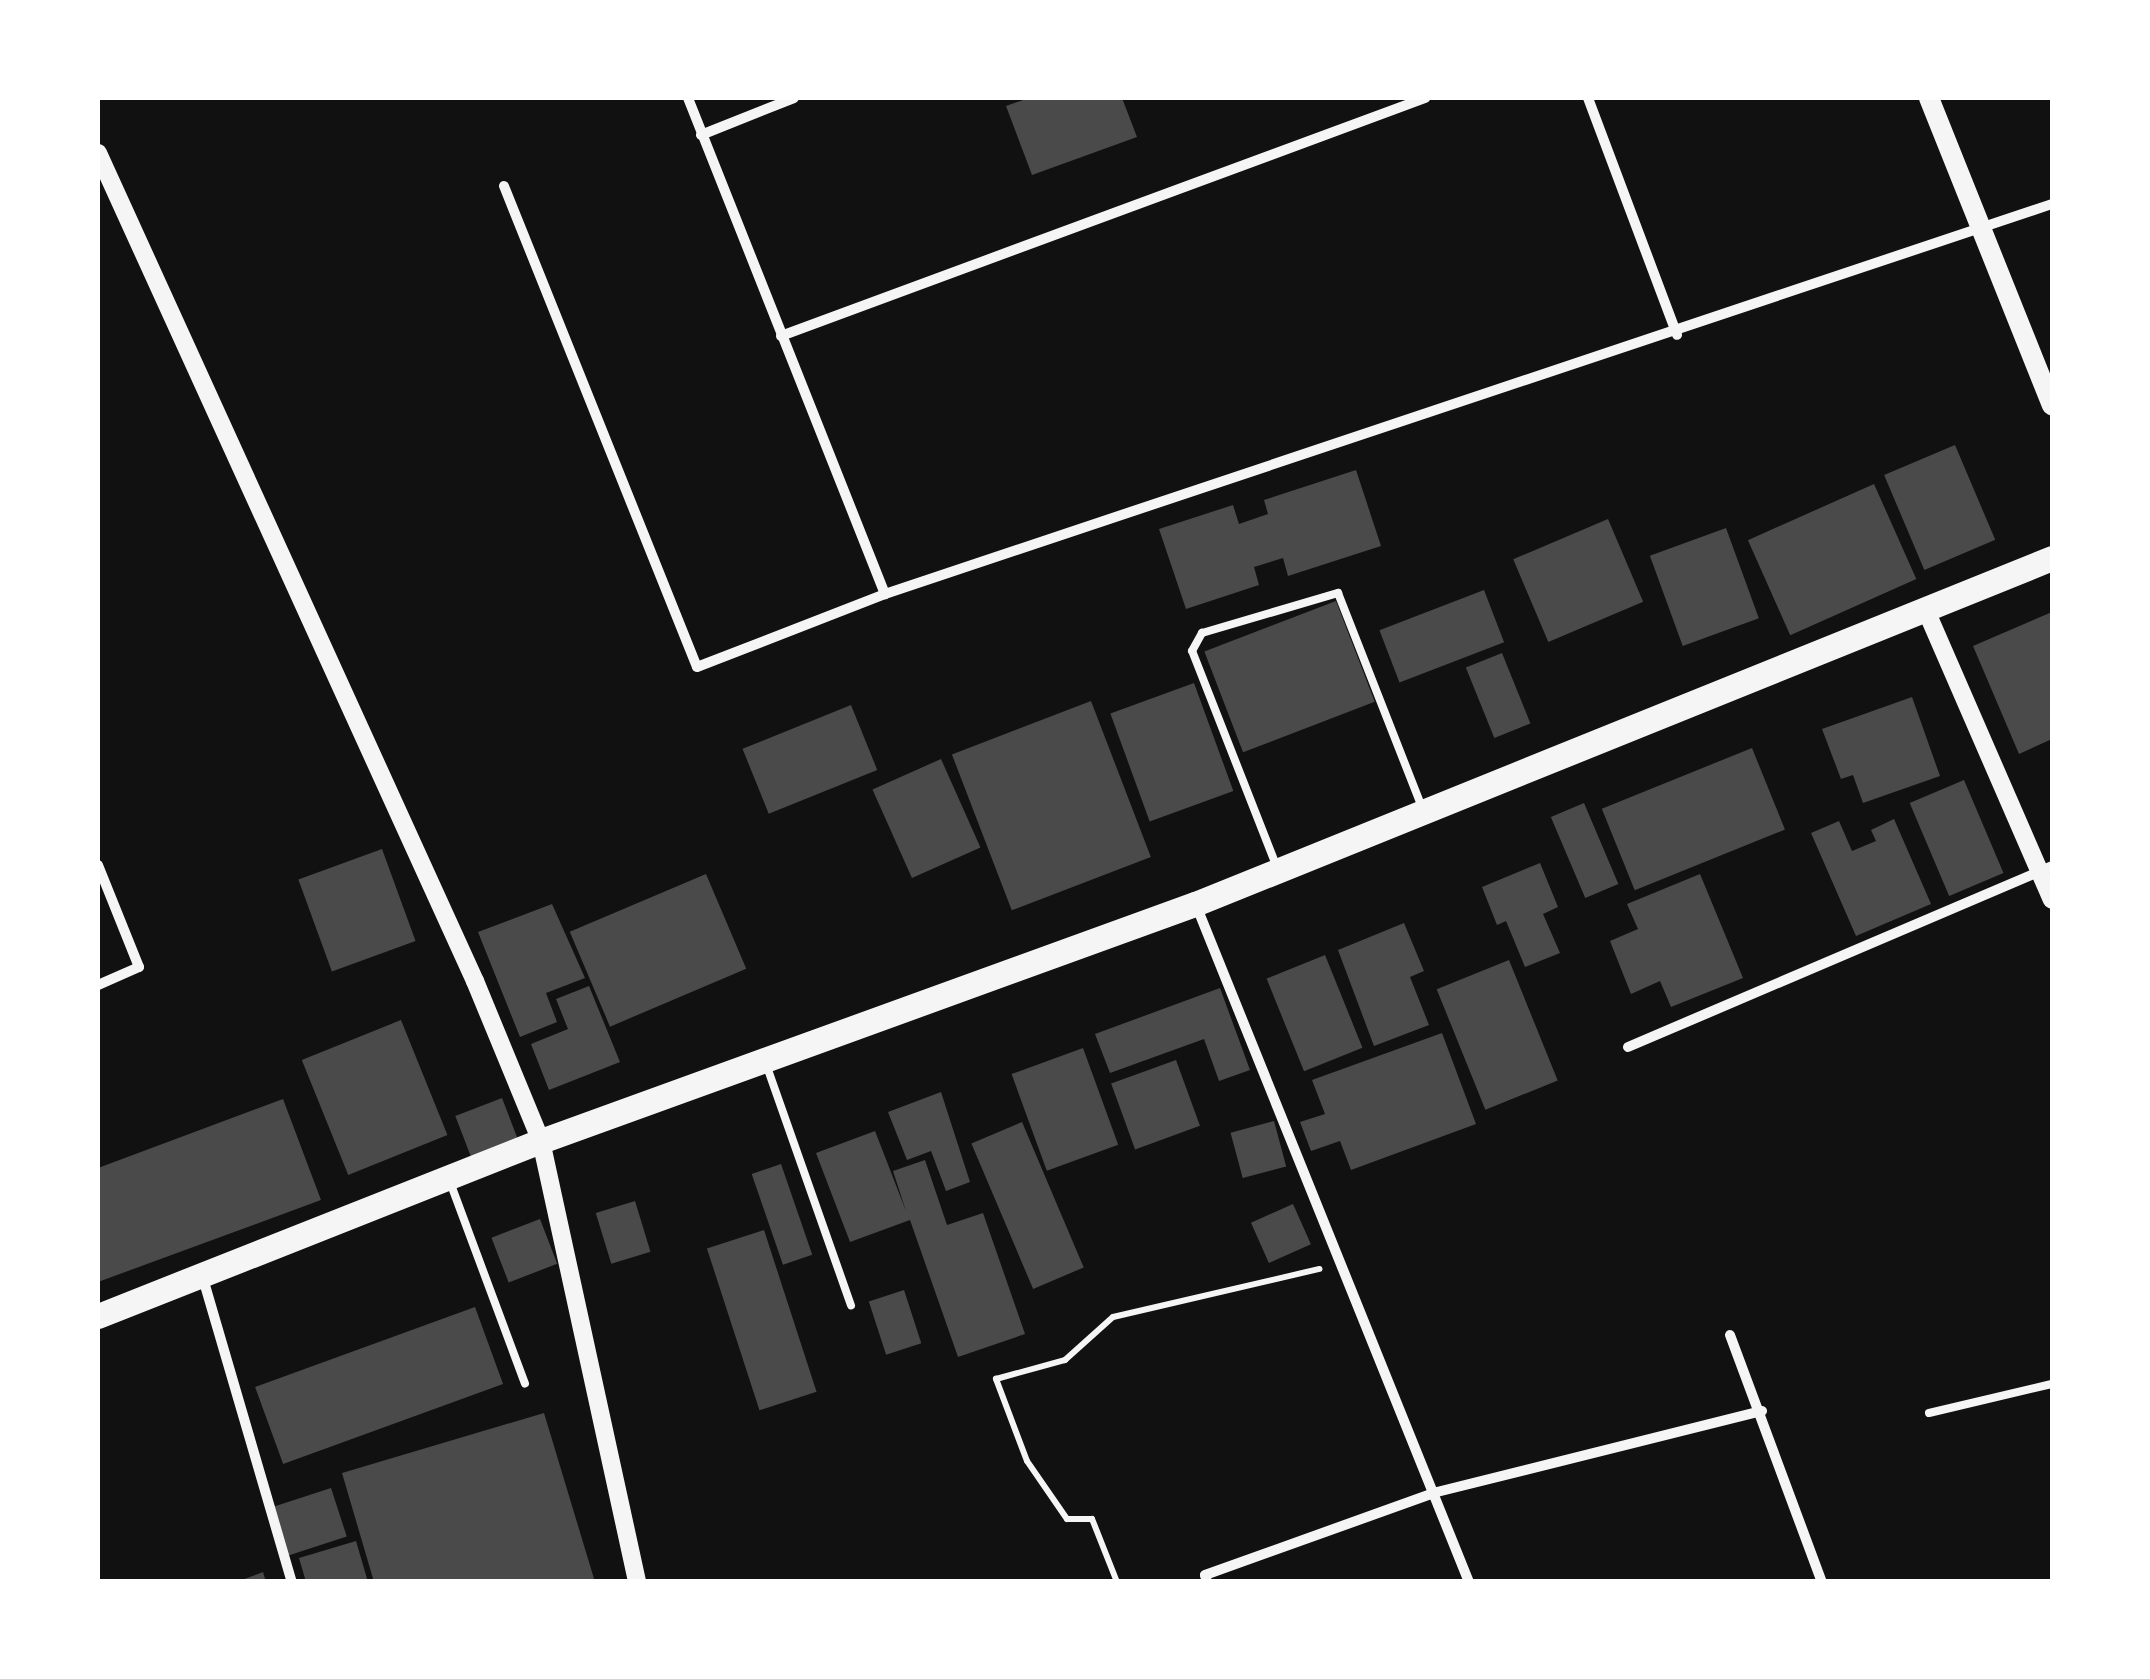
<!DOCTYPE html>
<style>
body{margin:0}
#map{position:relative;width:2150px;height:1679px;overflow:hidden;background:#111;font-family:Lato,sans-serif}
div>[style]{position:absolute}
.building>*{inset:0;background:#4a4a4a;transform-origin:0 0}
.path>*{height:6px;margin:-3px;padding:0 3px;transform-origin:3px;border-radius:3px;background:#f5f5f5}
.service>*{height:8px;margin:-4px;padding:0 4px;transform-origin:4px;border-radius:4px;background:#f5f5f5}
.minor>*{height:10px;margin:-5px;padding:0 5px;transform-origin:5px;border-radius:5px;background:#f5f5f5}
.tertiary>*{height:18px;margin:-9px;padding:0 9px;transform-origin:9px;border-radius:9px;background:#f5f5f5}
.secondary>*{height:20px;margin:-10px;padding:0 10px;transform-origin:10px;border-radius:10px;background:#f5f5f5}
.primary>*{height:25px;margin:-12.5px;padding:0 12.5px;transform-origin:12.5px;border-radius:12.5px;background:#f5f5f5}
span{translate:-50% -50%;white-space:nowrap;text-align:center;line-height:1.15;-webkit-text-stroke:9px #fff;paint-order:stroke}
.frame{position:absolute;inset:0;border:100px solid #fff;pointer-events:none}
</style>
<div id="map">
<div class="building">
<i style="clip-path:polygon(1029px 98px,1122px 98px,1137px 137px,1032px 175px,1006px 106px)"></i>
<i style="left:1955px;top:445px;width:103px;height:77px;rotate:67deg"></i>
<i style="clip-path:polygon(1356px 470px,1381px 546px,1288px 576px,1283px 558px,1254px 567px,1259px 585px,1186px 609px,1159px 529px,1233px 505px,1239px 524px,1268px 514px,1264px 500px)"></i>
<i style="left:1874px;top:484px;width:104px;height:138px;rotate:66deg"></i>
<i style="left:1608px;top:519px;width:90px;height:103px;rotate:67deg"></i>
<i style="left:1726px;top:528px;width:96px;height:81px;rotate:70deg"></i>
<i style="left:1484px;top:590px;width:56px;height:112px;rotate:69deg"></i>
<i style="left:1336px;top:601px;width:108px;height:141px;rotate:69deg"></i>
<i style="clip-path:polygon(2052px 612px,2052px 739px,2019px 754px,1973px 646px)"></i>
<i style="left:1502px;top:653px;width:76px;height:39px;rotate:68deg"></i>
<i style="left:1194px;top:683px;width:115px;height:89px;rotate:70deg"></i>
<i style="clip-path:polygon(1912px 697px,1940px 776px,1863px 803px,1853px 775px,1841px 779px,1822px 729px)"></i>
<i style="left:1091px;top:701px;width:167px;height:149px;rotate:69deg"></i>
<i style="left:851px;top:705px;width:70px;height:117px;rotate:68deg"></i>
<i style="left:1752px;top:748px;width:88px;height:162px;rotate:68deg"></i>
<i style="left:941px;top:759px;width:97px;height:75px;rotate:66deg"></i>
<i style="left:1964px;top:780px;width:101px;height:59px;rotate:67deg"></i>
<i style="left:1584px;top:803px;width:88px;height:36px;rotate:67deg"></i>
<i style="clip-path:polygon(1894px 819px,1931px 904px,1856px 936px,1811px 833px,1839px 821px,1852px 851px,1876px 841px,1871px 830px)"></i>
<i style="left:382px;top:849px;width:98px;height:89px;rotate:70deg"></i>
<i style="clip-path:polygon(1540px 863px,1558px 907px,1543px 914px,1560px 953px,1525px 967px,1506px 921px,1497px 925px,1482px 887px)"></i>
<i style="left:706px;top:874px;width:103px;height:148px;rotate:67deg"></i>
<i style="clip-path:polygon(1700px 874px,1743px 978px,1671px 1007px,1660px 981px,1631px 994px,1610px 941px,1638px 929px,1627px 904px)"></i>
<i style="clip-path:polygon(552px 904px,585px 978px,546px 993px,557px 1022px,520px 1037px,478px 932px)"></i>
<i style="clip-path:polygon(1404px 923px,1424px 971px,1410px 977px,1429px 1025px,1374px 1046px,1338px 950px)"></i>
<i style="left:1325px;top:955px;width:100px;height:63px;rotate:68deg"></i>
<i style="left:1509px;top:960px;width:130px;height:78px;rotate:68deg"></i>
<i style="clip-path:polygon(589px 986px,620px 1062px,549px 1090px,531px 1044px,568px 1029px,556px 999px)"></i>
<i style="clip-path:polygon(1220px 988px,1250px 1070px,1219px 1081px,1204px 1039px,1110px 1073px,1095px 1034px)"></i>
<i style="left:401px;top:1020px;width:124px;height:107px;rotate:68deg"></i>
<i style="clip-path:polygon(1442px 1033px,1476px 1124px,1351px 1170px,1340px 1141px,1311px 1151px,1300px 1122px,1325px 1114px,1312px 1080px)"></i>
<i style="left:1083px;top:1048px;width:103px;height:76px;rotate:70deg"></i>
<i style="left:1176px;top:1060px;width:70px;height:69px;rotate:70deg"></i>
<i style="clip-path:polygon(941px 1092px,970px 1182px,946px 1191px,931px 1151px,907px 1160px,888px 1112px)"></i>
<i style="left:502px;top:1098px;width:45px;height:50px;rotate:69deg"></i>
<i style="clip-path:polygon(283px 1099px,321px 1200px,98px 1282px,98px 1168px)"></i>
<i style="left:1274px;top:1121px;width:47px;height:45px;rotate:75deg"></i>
<i style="left:1022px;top:1122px;width:158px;height:55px;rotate:67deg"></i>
<i style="clip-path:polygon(875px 1131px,906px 1211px,893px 1171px,925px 1160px,947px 1225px,983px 1213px,1025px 1334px,958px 1357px,910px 1220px,850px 1242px,816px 1153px)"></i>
<i style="left:781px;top:1164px;width:96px;height:31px;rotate:71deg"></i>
<i style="left:635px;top:1201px;width:53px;height:41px;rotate:73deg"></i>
<i style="left:1293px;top:1204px;width:44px;height:46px;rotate:66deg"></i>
<i style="left:540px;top:1219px;width:48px;height:52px;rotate:69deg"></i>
<i style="left:764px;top:1230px;width:170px;height:60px;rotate:72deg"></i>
<i style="left:904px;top:1290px;width:56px;height:37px;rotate:72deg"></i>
<i style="left:475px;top:1307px;width:82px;height:234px;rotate:70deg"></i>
<i style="clip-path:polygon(544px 1413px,595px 1582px,374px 1582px,342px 1473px)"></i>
<i style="left:331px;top:1488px;width:51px;height:63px;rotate:72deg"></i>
<i style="clip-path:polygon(356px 1541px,368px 1582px,306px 1582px,299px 1558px)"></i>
<i style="clip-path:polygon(263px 1572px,266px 1582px,239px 1582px,239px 1581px)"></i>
</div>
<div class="path">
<i style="left:1117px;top:1582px;width:68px;rotate:-111.6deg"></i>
<i style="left:1092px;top:1519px;width:25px;rotate:180deg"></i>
<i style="left:1067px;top:1519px;width:70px;rotate:-124.6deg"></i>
<i style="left:1027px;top:1461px;width:88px;rotate:-110.7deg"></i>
<i style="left:996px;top:1379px;width:72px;rotate:-15.4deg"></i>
<i style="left:1065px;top:1360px;width:64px;rotate:-41.9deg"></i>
<i style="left:1113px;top:1317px;width:212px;rotate:-13.1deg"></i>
</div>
<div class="service">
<i style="left:1276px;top:865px;width:230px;rotate:-111.4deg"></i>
<i style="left:1192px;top:651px;width:21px;rotate:-61deg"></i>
<i style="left:1202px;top:633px;width:142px;rotate:-16.4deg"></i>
<i style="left:1338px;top:593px;width:230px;rotate:68.6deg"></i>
<i style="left:766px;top:1064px;width:256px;rotate:70.6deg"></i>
<i style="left:450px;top:1182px;width:215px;rotate:69.6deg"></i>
<i style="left:1929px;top:1413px;width:126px;rotate:-13.3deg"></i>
</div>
<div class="minor">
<i style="left:688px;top:98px;width:534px;rotate:68.34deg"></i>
<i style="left:1588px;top:98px;width:253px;rotate:69.4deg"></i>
<i style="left:701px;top:135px;width:100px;rotate:-21.7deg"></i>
<i style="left:504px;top:186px;width:518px;rotate:68.14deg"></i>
<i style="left:697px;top:667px;width:202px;rotate:-21.2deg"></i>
<i style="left:885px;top:594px;width:1230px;rotate:-18.48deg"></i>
<i style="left:781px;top:336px;width:687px;rotate:-20.28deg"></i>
<i style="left:98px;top:865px;width:110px;rotate:68.1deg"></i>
<i style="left:139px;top:967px;width:45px;rotate:156.3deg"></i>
<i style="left:1196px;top:905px;width:730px;rotate:68.04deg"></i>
<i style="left:1628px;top:1047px;width:461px;rotate:-23.1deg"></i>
<i style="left:202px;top:1275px;width:320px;rotate:73.7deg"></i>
<i style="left:1730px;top:1335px;width:264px;rotate:69.6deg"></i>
<i style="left:1207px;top:1582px;width:7px;rotate:-106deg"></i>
<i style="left:1205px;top:1575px;width:246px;rotate:-19.7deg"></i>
<i style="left:1437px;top:1492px;width:335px;rotate:-14deg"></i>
</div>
<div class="tertiary">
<i style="left:98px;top:153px;width:910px;rotate:65.52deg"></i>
<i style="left:475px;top:981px;width:173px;rotate:67.6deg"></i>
<i style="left:541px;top:1141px;width:451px;rotate:77.7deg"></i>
<i style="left:1925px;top:608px;width:318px;rotate:66.5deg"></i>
</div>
<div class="secondary">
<i style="left:1929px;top:98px;width:331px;rotate:68.2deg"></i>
</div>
<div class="primary">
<i style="left:98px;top:1316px;width:476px;rotate:-21.6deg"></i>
<i style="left:541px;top:1141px;width:696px;rotate:-19.92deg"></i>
<i style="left:1195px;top:904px;width:924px;rotate:-21.99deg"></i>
</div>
<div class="frame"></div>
</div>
